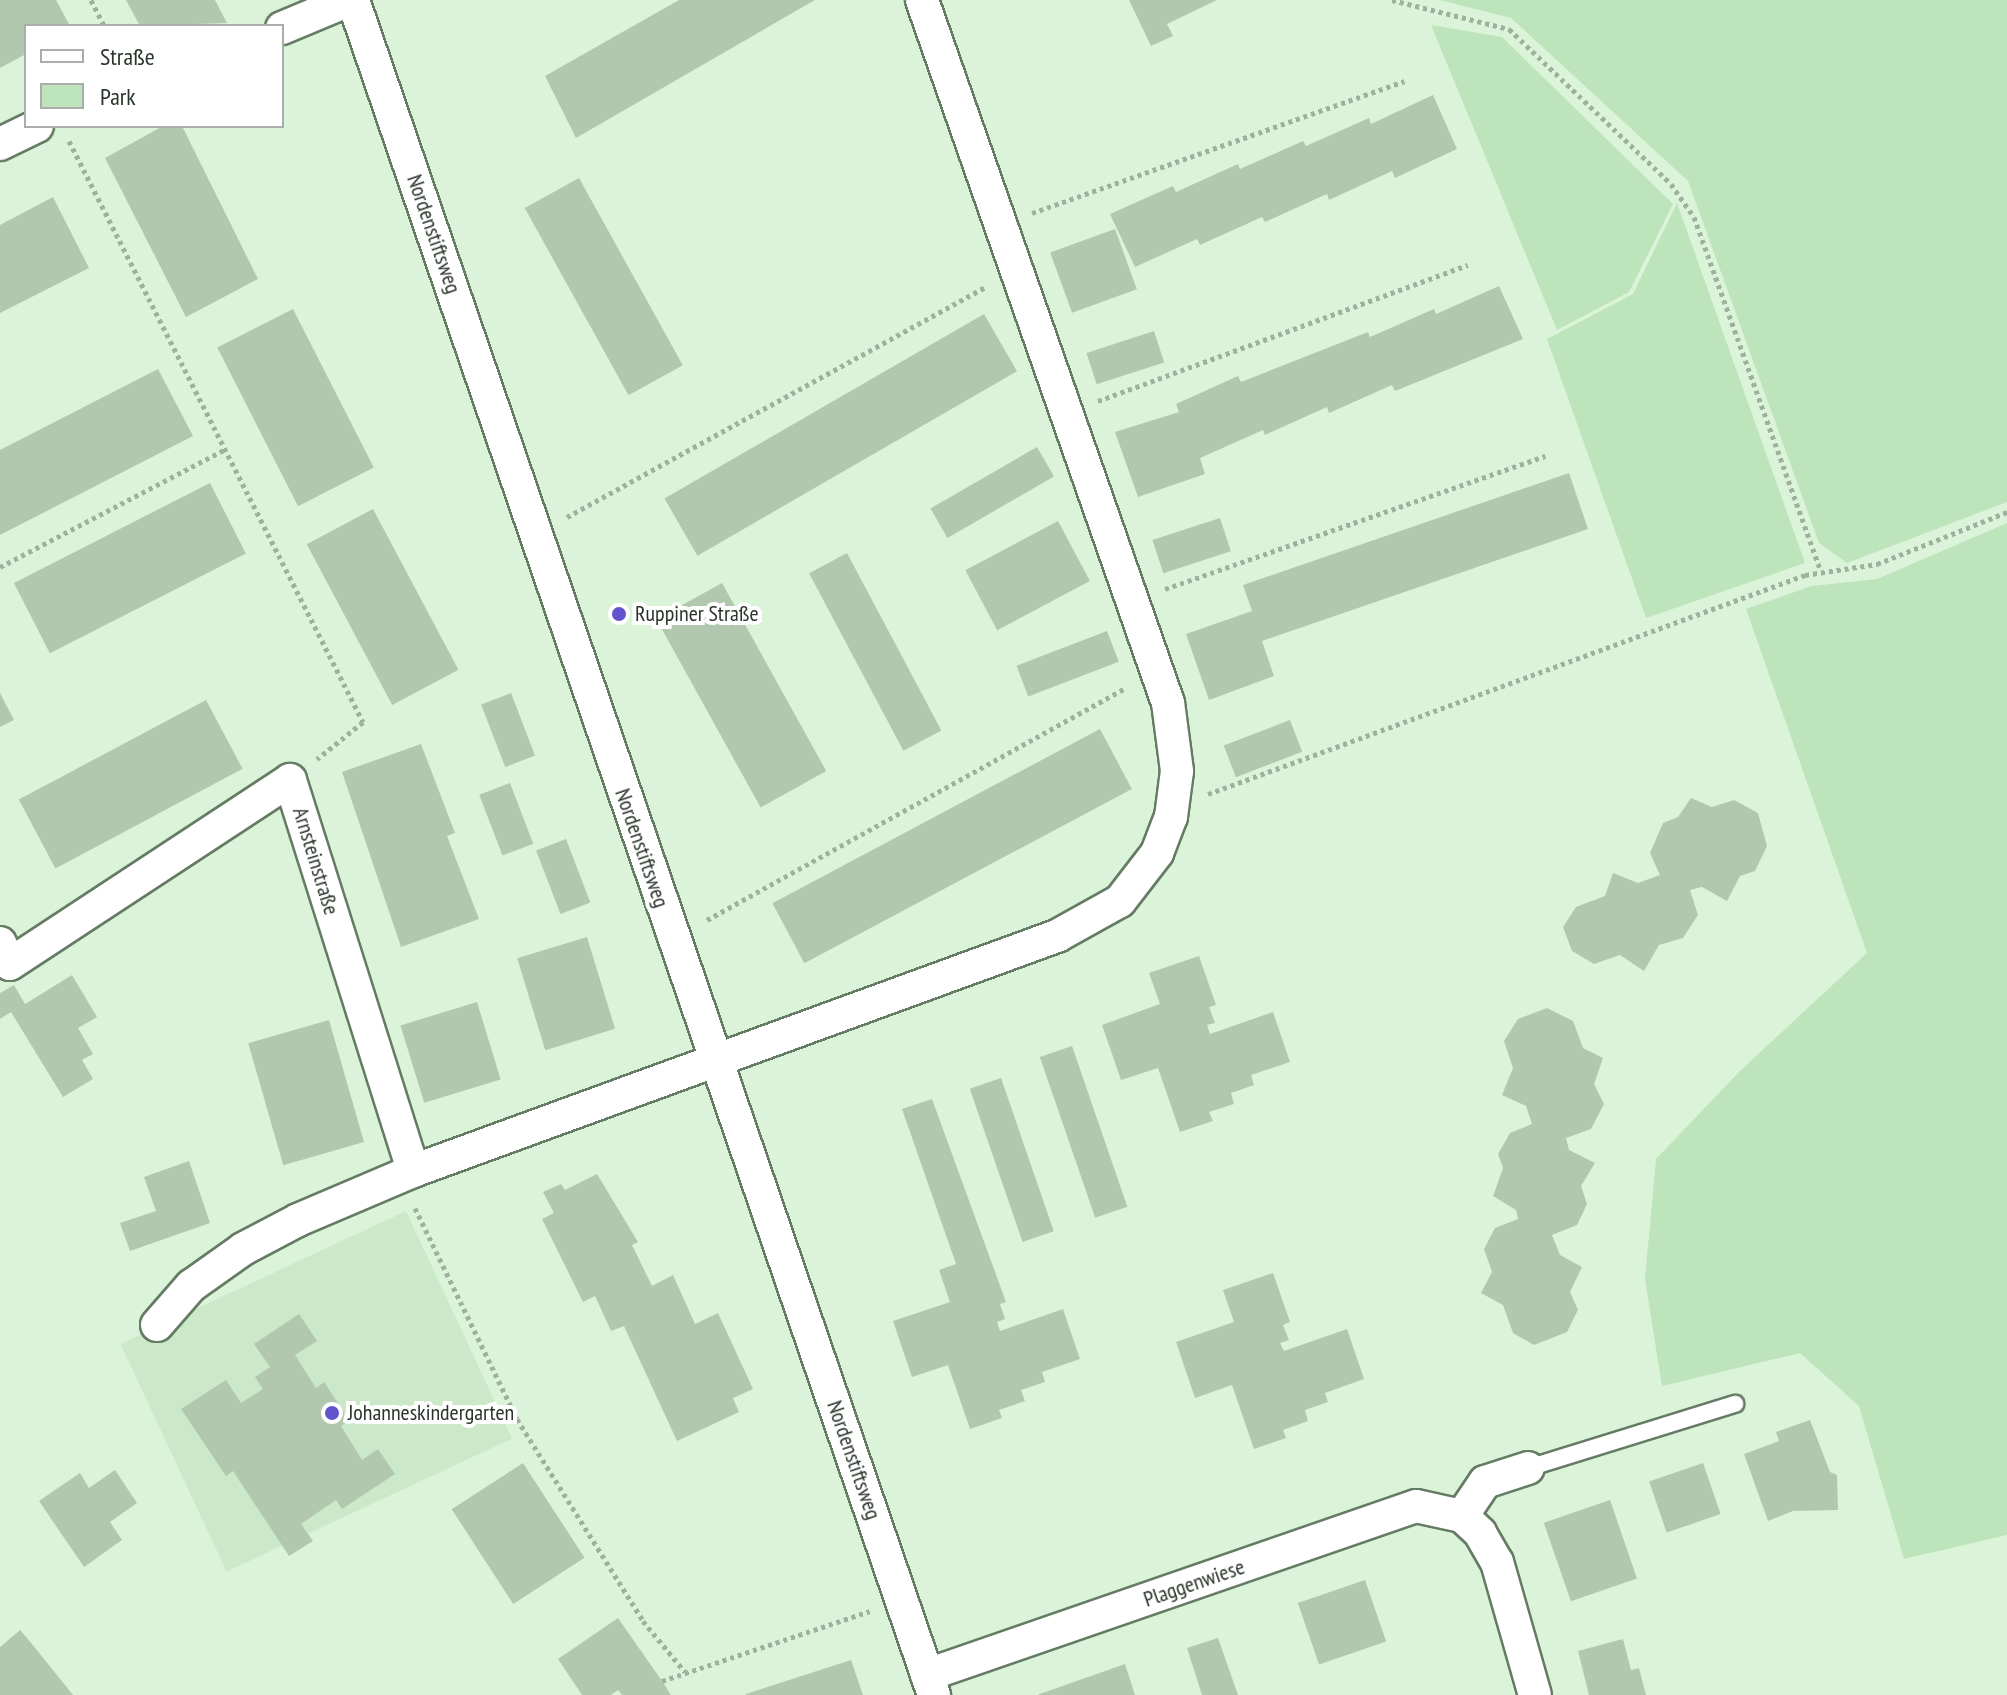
<!DOCTYPE html>
<meta charset="utf-8">
<style>
body{margin:0}
#map{position:relative;width:2007px;height:1695px;overflow:hidden;background:#dbf4d9;font-family:"PT Sans Narrow",sans-serif}
div>[style]{position:absolute}
.built>*{inset:0;background:#cbe8c8;transform-origin:0 0}
.green>*{inset:0;background:#bee4bb}
.building>*{inset:0;background:#b1c8af;transform-origin:0 0}
.path>*{height:5px;margin-top:-2.5px;transform-origin:0;background:repeating-linear-gradient(90deg,#9db19c 0 4px,transparent 0 8px)}
.roads{filter:drop-shadow(2px 0 #657b64) drop-shadow(-2px 0 #657b64) drop-shadow(0 2px #657b64) drop-shadow(0 -2px #657b64)}
.service>*{height:16px;margin:-8px;padding:0 8px;transform-origin:8px;border-radius:8px;background:#fff}
.minor>*{height:32px;margin:-16px;padding:0 16px;transform-origin:16px;border-radius:16px;background:#fff}
.dots>*{width:22px;height:22px;translate:-50% -50%;box-sizing:border-box;border:4px solid #fff;border-radius:50%}
span{translate:-50% -50%;white-space:nowrap;text-align:center;line-height:1.15;-webkit-text-stroke:8px #fff;paint-order:stroke}
.street-label{font-size:22px;color:#2a342a}
.poi-label{font-size:22px;color:#2a342a}
.left{translate:0 -50%;text-align:left}
.legend{position:absolute;left:24px;top:24px;width:260px;height:104px;box-sizing:border-box;background:#fff;border:2px solid #aaaeaa;margin:0;padding:10px 14px;list-style:none;font-size:24px;color:#2a342a}
.legend li{display:flex;align-items:center;gap:16px;height:40px}
.legend b{width:40px;border:2px solid #aaaeaa}
</style>
<div id="map">
<div class="built">
<i style="left:406px;top:1211px;width:251px;height:315px;rotate:65deg"></i>
</div>
<div class="green">
<i style="clip-path:polygon(1440px 0,2007px 0,2007px 502px,1847px 563px,1819px 543px,1688px 181px,1511px 18px)"></i>
<i style="clip-path:polygon(1431px 25px,1502px 37px,1673px 204px,1629px 292px,1557px 330px)"></i>
<i style="clip-path:polygon(1677px 203px,1805px 563px,1646px 618px,1547px 339px,1633px 294px)"></i>
<i style="clip-path:polygon(2007px 523px,2007px 1535px,1904px 1559px,1859px 1406px,1800px 1353px,1662px 1386px,1645px 1279px,1656px 1159px,1740px 1071px,1867px 953px,1746px 609px,1812px 586px,1877px 579px)"></i>
</div>
<div class="building">
<i style="clip-path:polygon(0 0,56px 0,70px 26px,26px 26px,26px 54px,0 68px)"></i>
<i style="clip-path:polygon(126px 0,215px 0,227px 23px,140px 26px)"></i>
<i style="clip-path:polygon(679px 0,815px 0,576px 138px,545px 76px)"></i>
<i style="clip-path:polygon(1129px 0,1217px 0,1167px 24px,1173px 36px,1151px 46px)"></i>
<i style="clip-path:polygon(1433px 95px,1457px 149px,1395px 178px,1392px 171px,1329px 200px,1327px 194px,1265px 222px,1262px 217px,1200px 245px,1197px 239px,1135px 267px,1110px 214px,1173px 186px,1176px 192px,1238px 164px,1240px 169px,1303px 141px,1306px 146px,1369px 118px,1371px 124px)"></i>
<i style="clip-path:polygon(163px 126px,182px 126px,258px 279px,186px 317px,105px 158px)"></i>
<i style="left:579px;top:178px;width:214px;height:62px;rotate:61deg"></i>
<i style="clip-path:polygon(53px 197px,89px 268px,0 313px,0 225px)"></i>
<i style="left:1115px;top:229px;width:64px;height:69px;rotate:70deg"></i>
<i style="clip-path:polygon(1499px 286px,1523px 339px,1395px 391px,1392px 385px,1329px 413px,1327px 407px,1265px 435px,1263px 430px,1200px 458px,1205px 474px,1138px 497px,1115px 432px,1179px 412px,1176px 404px,1238px 376px,1241px 382px,1368px 332px,1370px 337px,1434px 309px,1436px 314px)"></i>
<i style="left:293px;top:309px;width:178px;height:85px;rotate:63deg"></i>
<i style="left:984px;top:314px;width:66px;height:369px;rotate:60deg"></i>
<i style="left:1154px;top:331px;width:33px;height:71px;rotate:72deg"></i>
<i style="clip-path:polygon(158px 369px,193px 436px,0 535px,0 450px)"></i>
<i style="left:1037px;top:447px;width:34px;height:123px;rotate:60deg"></i>
<i style="clip-path:polygon(1569px 473px,1588px 529px,1262px 641px,1274px 676px,1209px 700px,1186px 634px,1252px 611px,1243px 585px)"></i>
<i style="left:210px;top:483px;width:79px;height:220px;rotate:63deg"></i>
<i style="left:373px;top:509px;width:182px;height:75px;rotate:62deg"></i>
<i style="left:1220px;top:518px;width:35px;height:71px;rotate:72deg"></i>
<i style="left:1058px;top:521px;width:68px;height:105px;rotate:62deg"></i>
<i style="left:847px;top:553px;width:201px;height:43px;rotate:62deg"></i>
<i style="left:722px;top:583px;width:215px;height:75px;rotate:61deg"></i>
<i style="left:1107px;top:631px;width:33px;height:97px;rotate:69deg"></i>
<i style="clip-path:polygon(0 693px,14px 720px,0 727px)"></i>
<i style="left:511px;top:693px;width:67px;height:32px;rotate:69deg"></i>
<i style="left:206px;top:700px;width:78px;height:212px;rotate:62deg"></i>
<i style="left:1290px;top:720px;width:34px;height:71px;rotate:69deg"></i>
<i style="left:1100px;top:729px;width:68px;height:371px;rotate:62deg"></i>
<i style="clip-path:polygon(421px 744px,455px 833px,447px 836px,479px 919px,401px 947px,342px 772px)"></i>
<i style="left:510px;top:783px;width:65px;height:33px;rotate:69deg"></i>
<i style="clip-path:polygon(1691px 798px,1712px 807px,1734px 800px,1758px 813px,1767px 846px,1755px 871px,1740px 876px,1727px 901px,1702px 887px,1690px 890px,1698px 915px,1683px 938px,1659px 945px,1644px 971px,1620px 955px,1594px 964px,1572px 951px,1563px 927px,1576px 907px,1605px 896px,1613px 873px,1638px 883px,1660px 875px,1650px 853px,1663px 823px,1678px 817px)"></i>
<i style="left:566px;top:839px;width:68px;height:32px;rotate:69deg"></i>
<i style="left:587px;top:937px;width:96px;height:73px;rotate:73deg"></i>
<i style="clip-path:polygon(1199px 956px,1216px 1005px,1209px 1007px,1215px 1023px,1207px 1025px,1210px 1034px,1273px 1012px,1290px 1062px,1251px 1075px,1254px 1085px,1231px 1093px,1234px 1104px,1209px 1112px,1213px 1121px,1180px 1132px,1158px 1068px,1121px 1080px,1102px 1025px,1160px 1004px,1149px 973px)"></i>
<i style="clip-path:polygon(72px 975px,97px 1017px,78px 1028px,93px 1054px,82px 1060px,93px 1079px,63px 1097px,11px 1012px,0 1019px,0 993px,14px 985px,25px 1004px)"></i>
<i style="left:477px;top:1002px;width:81px;height:80px;rotate:73deg"></i>
<i style="clip-path:polygon(1547px 1008px,1573px 1021px,1583px 1048px,1603px 1058px,1594px 1084px,1604px 1104px,1591px 1129px,1566px 1138px,1569px 1150px,1595px 1163px,1581px 1186px,1587px 1204px,1577px 1225px,1552px 1235px,1560px 1255px,1582px 1267px,1570px 1292px,1578px 1310px,1567px 1332px,1534px 1345px,1513px 1333px,1503px 1305px,1481px 1293px,1492px 1272px,1484px 1249px,1495px 1228px,1518px 1219px,1516px 1210px,1493px 1196px,1503px 1168px,1498px 1154px,1510px 1133px,1532px 1124px,1526px 1106px,1502px 1095px,1513px 1068px,1504px 1041px,1518px 1019px)"></i>
<i style="left:329px;top:1020px;width:127px;height:84px;rotate:74deg"></i>
<i style="left:1072px;top:1046px;width:170px;height:34px;rotate:71deg"></i>
<i style="left:1001px;top:1078px;width:162px;height:33px;rotate:71deg"></i>
<i style="clip-path:polygon(932px 1099px,1006px 1302px,1000px 1304px,1005px 1319px,997px 1322px,1000px 1331px,1063px 1309px,1080px 1359px,1042px 1372px,1045px 1382px,1021px 1390px,1025px 1401px,999px 1410px,1002px 1418px,970px 1429px,948px 1365px,912px 1377px,893px 1321px,950px 1302px,939px 1270px,956px 1264px,902px 1109px)"></i>
<i style="clip-path:polygon(189px 1161px,210px 1223px,130px 1251px,120px 1223px,156px 1211px,144px 1177px)"></i>
<i style="clip-path:polygon(597px 1174px,638px 1242px,632px 1245px,652px 1286px,673px 1275px,695px 1324px,718px 1313px,753px 1389px,733px 1398px,739px 1412px,677px 1441px,624px 1326px,611px 1331px,595px 1296px,583px 1302px,542px 1219px,554px 1213px,543px 1192px,561px 1184px,565px 1190px)"></i>
<i style="clip-path:polygon(1273px 1273px,1290px 1322px,1283px 1325px,1289px 1340px,1280px 1343px,1284px 1351px,1347px 1329px,1364px 1379px,1325px 1393px,1328px 1402px,1305px 1410px,1308px 1421px,1283px 1430px,1286px 1438px,1254px 1449px,1232px 1385px,1195px 1398px,1176px 1342px,1234px 1322px,1223px 1290px)"></i>
<i style="clip-path:polygon(299px 1314px,317px 1341px,295px 1355px,316px 1388px,324px 1382px,349px 1420px,341px 1426px,362px 1460px,378px 1449px,395px 1474px,342px 1509px,336px 1500px,301px 1524px,313px 1541px,289px 1556px,233px 1471px,226px 1476px,181px 1409px,226px 1380px,241px 1403px,263px 1389px,255px 1377px,270px 1367px,254px 1344px)"></i>
<i style="clip-path:polygon(1810px 1420px,1830px 1472px,1837px 1475px,1838px 1510px,1793px 1511px,1768px 1521px,1744px 1454px,1779px 1441px,1776px 1432px)"></i>
<i style="left:523px;top:1463px;width:113px;height:85px;rotate:57deg"></i>
<i style="left:1703px;top:1463px;width:54px;height:57px;rotate:71deg"></i>
<i style="clip-path:polygon(115px 1470px,137px 1503px,110px 1522px,122px 1540px,84px 1567px,39px 1501px,80px 1473px,89px 1488px)"></i>
<i style="left:1610px;top:1500px;width:83px;height:70px;rotate:71deg"></i>
<i style="left:1365px;top:1580px;width:65px;height:71px;rotate:71deg"></i>
<i style="clip-path:polygon(618px 1618px,662px 1681px,671px 1695px,622px 1695px,618px 1690px,611px 1695px,582px 1695px,558px 1659px)"></i>
<i style="clip-path:polygon(20px 1630px,32px 1644px,73px 1695px,0 1695px,0 1647px)"></i>
<i style="clip-path:polygon(1218px 1638px,1238px 1695px,1202px 1695px,1187px 1648px)"></i>
<i style="clip-path:polygon(1623px 1639px,1631px 1670px,1639px 1668px,1646px 1695px,1589px 1695px,1578px 1651px)"></i>
<i style="clip-path:polygon(851px 1660px,863px 1695px,746px 1695px,746px 1694px)"></i>
<i style="clip-path:polygon(1125px 1664px,1135px 1695px,1037px 1695px)"></i>
</div>
<div class="path">
<i style="left:91px;top:0;width:29px;rotate:63deg"></i>
<i style="left:1392px;top:0;width:121px;rotate:13.9deg"></i>
<i style="left:1509px;top:29px;width:224px;rotate:43.7deg"></i>
<i style="left:1671px;top:184px;width:40px;rotate:55.1deg"></i>
<i style="left:1694px;top:217px;width:376px;rotate:70.3deg"></i>
<i style="left:69px;top:141px;width:651px;rotate:63.16deg"></i>
<i style="left:363px;top:722px;width:59px;rotate:141.2deg"></i>
<i style="left:1032px;top:213px;width:395px;rotate:-19.5deg"></i>
<i style="left:1098px;top:401px;width:394px;rotate:-20.2deg"></i>
<i style="left:567px;top:517px;width:478px;rotate:-28.8deg"></i>
<i style="left:0;top:567px;width:255px;rotate:-27.6deg"></i>
<i style="left:1165px;top:589px;width:403px;rotate:-19.3deg"></i>
<i style="left:1208px;top:794px;width:636px;rotate:-20.14deg"></i>
<i style="left:1805px;top:575px;width:73px;rotate:-8.7deg"></i>
<i style="left:1877px;top:564px;width:140px;rotate:-21.8deg"></i>
<i style="left:707px;top:920px;width:478px;rotate:-29deg"></i>
<i style="left:415px;top:1208px;width:234px;rotate:64.2deg"></i>
<i style="left:517px;top:1419px;width:238px;rotate:58deg"></i>
<i style="left:643px;top:1621px;width:66px;rotate:50.5deg"></i>
<i style="left:662px;top:1681px;width:219px;rotate:-18.6deg"></i>
</div>
<div class="roads">
<div class="service">
<i style="left:1528px;top:1468px;width:217px;rotate:-17.2deg"></i>
</div>
<div class="minor">
<i style="left:353px;top:0;width:1792px;rotate:71.08deg"></i>
<i style="left:282px;top:28px;width:73px;rotate:-22.7deg"></i>
<i style="left:0;top:144px;width:41px;rotate:-25.9deg"></i>
<i style="left:0;top:943px;width:23px;rotate:65deg"></i>
<i style="left:10px;top:964px;width:335px;rotate:-33.3deg"></i>
<i style="left:290px;top:780px;width:410px;rotate:72.5deg"></i>
<i style="left:157px;top:1325px;width:52px;rotate:-48.9deg"></i>
<i style="left:191px;top:1286px;width:64px;rotate:-35.4deg"></i>
<i style="left:243px;top:1249px;width:62px;rotate:-27.8deg"></i>
<i style="left:298px;top:1220px;width:125px;rotate:-23.1deg"></i>
<i style="left:413px;top:1171px;width:686px;rotate:-20.05deg"></i>
<i style="left:1057px;top:936px;width:72px;rotate:-29.1deg"></i>
<i style="left:1120px;top:901px;width:61px;rotate:-52.4deg"></i>
<i style="left:1157px;top:853px;width:39px;rotate:-69deg"></i>
<i style="left:1171px;top:817px;width:46px;rotate:-82.6deg"></i>
<i style="left:1177px;top:771px;width:69px;rotate:-97.5deg"></i>
<i style="left:1168px;top:703px;width:745px;rotate:-109.29deg"></i>
<i style="left:1462px;top:1516px;width:41px;rotate:-55.9deg"></i>
<i style="left:1485px;top:1482px;width:45px;rotate:-18deg"></i>
<i style="left:927px;top:1675px;width:517px;rotate:-19.07deg"></i>
<i style="left:1416px;top:1506px;width:47px;rotate:12.3deg"></i>
<i style="left:1462px;top:1516px;width:25px;rotate:43deg"></i>
<i style="left:1480px;top:1533px;width:34px;rotate:60deg"></i>
<i style="left:1497px;top:1562px;width:138px;rotate:74.1deg"></i>
</div>
</div>
<div class="dots">
<i style="left:619px;top:614px;background:#6354cd"></i>
<i style="left:332px;top:1413px;background:#6354cd"></i>
</div>
<div class="street-label">
<span style="left:434px;top:234px;rotate:71deg">Nordenstiftsweg</span>
<span style="left:642px;top:848px;rotate:71deg">Nordenstiftsweg</span>
<span style="left:316px;top:861px;rotate:73deg">Arnsteinstraße</span>
<span style="left:854px;top:1460px;rotate:71deg">Nordenstiftsweg</span>
<span style="left:1194px;top:1583px;rotate:-19deg">Plaggenwiese</span>
</div>
<div class="poi-label">
<span class="left" style="left:635px;top:614px">Ruppiner Straße</span>
<span class="left" style="left:348px;top:1413px">Johanneskindergarten</span>
</div>
<ul class="legend">
<li><b style="height:10px;background:#fff"></b>Straße</li>
<li><b style="height:22px;background:#bee4bb"></b>Park</li>
</ul>
</div>
